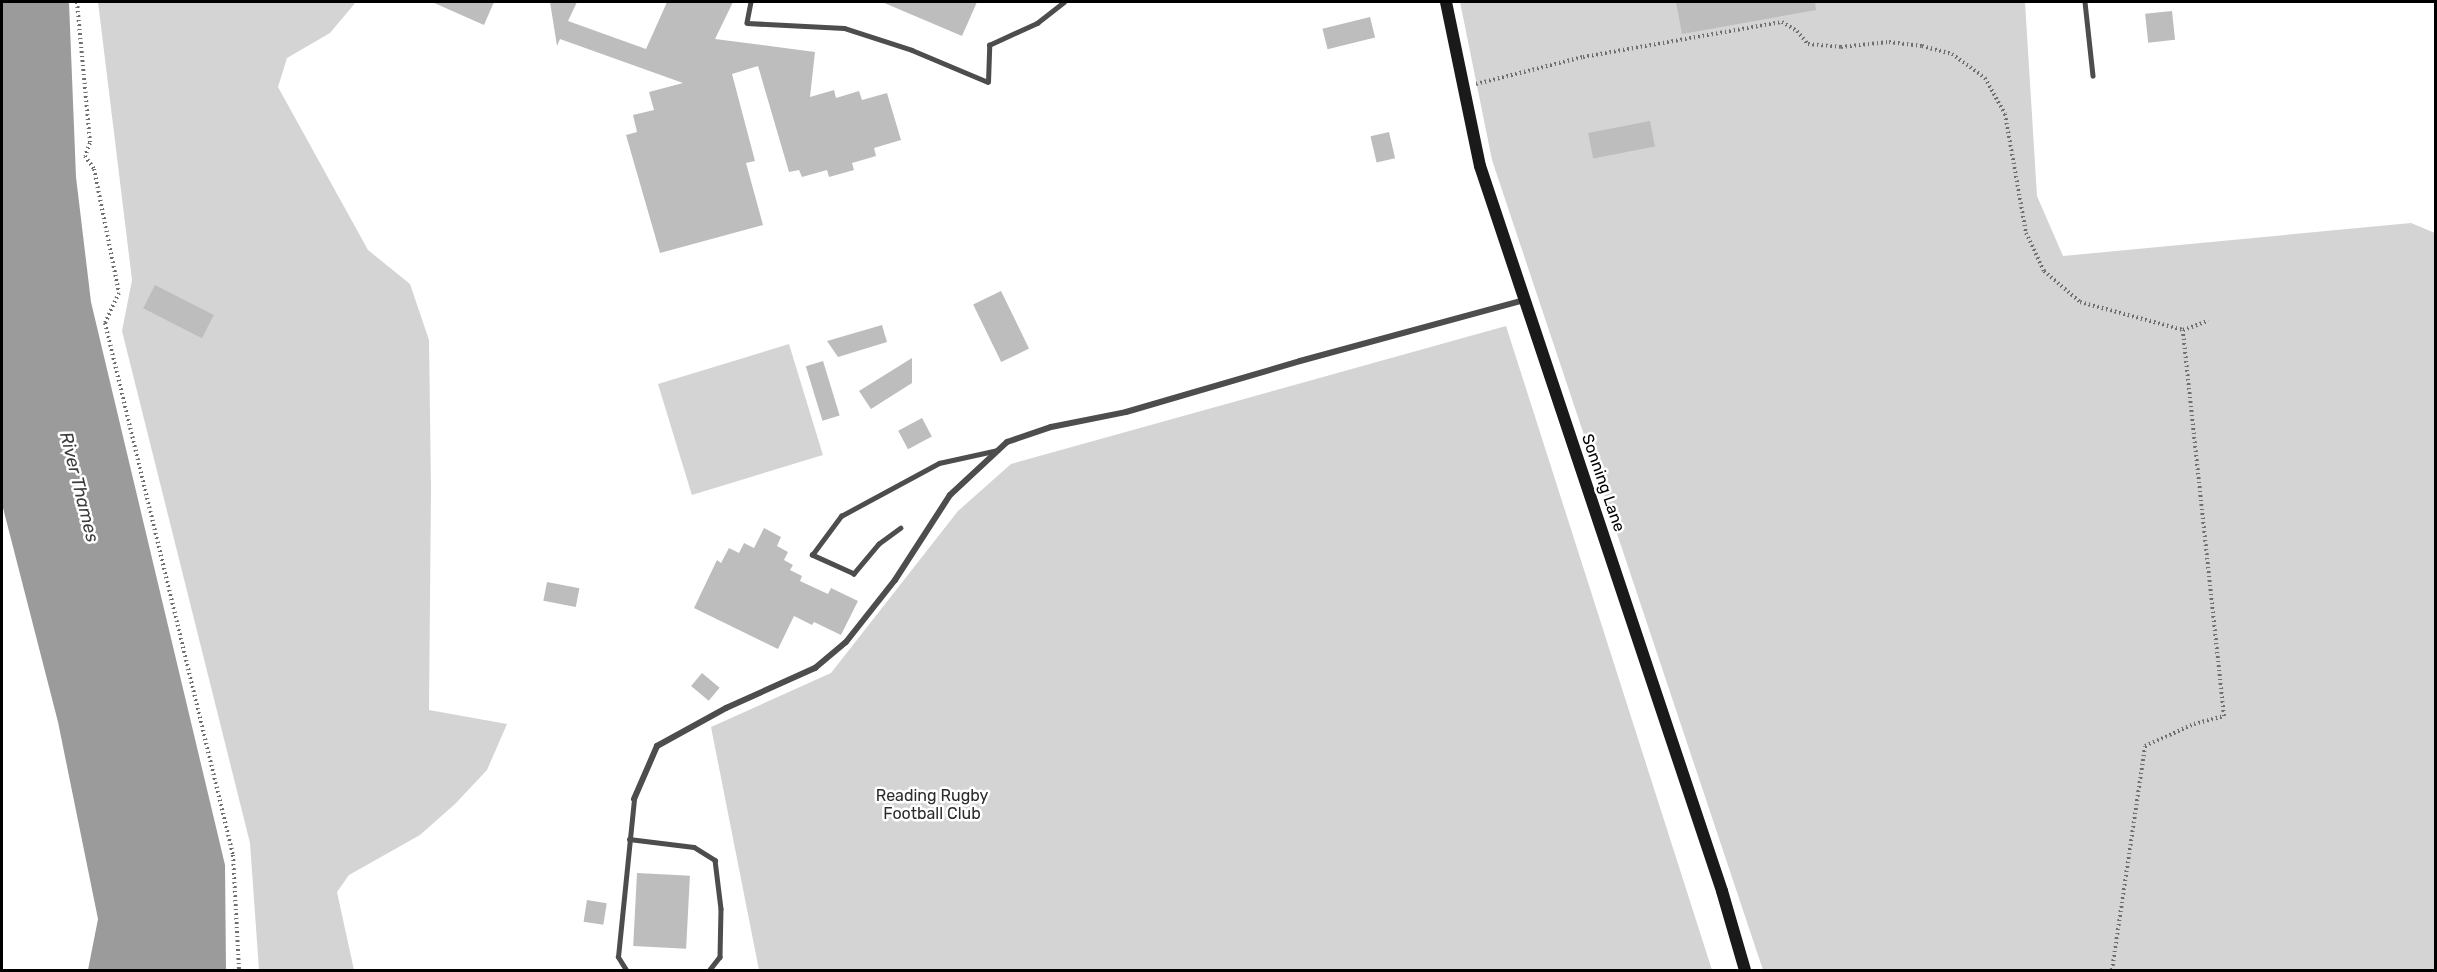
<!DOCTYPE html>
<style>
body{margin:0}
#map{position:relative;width:2437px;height:972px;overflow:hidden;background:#fff;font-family:Rubik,sans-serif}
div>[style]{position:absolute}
.green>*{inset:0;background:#d4d4d4;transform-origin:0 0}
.water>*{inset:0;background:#9b9b9b}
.building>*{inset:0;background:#bdbdbd;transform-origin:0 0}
.path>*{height:4px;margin-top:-2px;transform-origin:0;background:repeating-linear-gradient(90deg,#6f6f6f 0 1.5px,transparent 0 4.5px)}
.service>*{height:4.5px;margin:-2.25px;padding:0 2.25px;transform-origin:2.25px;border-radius:2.25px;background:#4d4d4d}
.minor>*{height:6px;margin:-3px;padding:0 3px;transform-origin:3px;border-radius:3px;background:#4d4d4d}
.secondary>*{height:12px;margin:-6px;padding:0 6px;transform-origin:6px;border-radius:6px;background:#1a1a1a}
span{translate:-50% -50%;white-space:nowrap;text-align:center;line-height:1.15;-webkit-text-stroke:5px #fff;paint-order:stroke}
.street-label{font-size:16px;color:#000}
.park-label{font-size:16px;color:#2b2b2b}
.water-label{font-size:18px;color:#3c3c3c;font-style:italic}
.frame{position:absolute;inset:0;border:3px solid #000;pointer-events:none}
</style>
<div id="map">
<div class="green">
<i style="clip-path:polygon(98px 2px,356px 2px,330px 33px,287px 58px,278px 87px,368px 250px,410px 284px,429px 340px,431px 488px,429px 710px,507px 724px,487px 770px,455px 804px,420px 835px,349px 875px,337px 892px,354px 970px,259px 970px,250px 843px,122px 331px,132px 280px)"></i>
<i style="clip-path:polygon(1460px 2px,2025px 2px,2037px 196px,2063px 256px,2411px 223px,2435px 233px,2435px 970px,1763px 970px,1492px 160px)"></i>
<i style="clip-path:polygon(1506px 326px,1712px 970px,759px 970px,711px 727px,831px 673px,958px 511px,1011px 464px)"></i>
<i style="left:789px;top:344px;width:116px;height:137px;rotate:73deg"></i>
</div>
<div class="water">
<i style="clip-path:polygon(2px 2px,69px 2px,76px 177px,91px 302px,225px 865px,226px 970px,88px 970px,98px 919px,58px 722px,2px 504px)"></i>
</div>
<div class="building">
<i style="clip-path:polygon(432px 2px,494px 2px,484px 25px)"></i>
<i style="clip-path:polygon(550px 2px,577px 2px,568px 21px,646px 49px,667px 2px,733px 2px,715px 39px,815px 52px,810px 97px,834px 90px,836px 98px,859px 91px,862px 100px,887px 93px,901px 140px,874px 148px,876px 156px,852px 163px,854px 170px,829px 177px,827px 170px,802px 177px,799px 170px,789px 172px,758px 66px,732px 74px,755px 161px,746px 163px,763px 225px,660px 253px,626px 135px,637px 132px,633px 115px,654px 110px,649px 92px,683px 83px,560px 39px,557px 46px)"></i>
<i style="clip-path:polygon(882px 2px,977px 2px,962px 36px)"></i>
<i style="clip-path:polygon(1676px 2px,1815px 2px,1816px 10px,1682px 34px)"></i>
<i style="left:2172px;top:11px;width:29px;height:27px;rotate:84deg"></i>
<i style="left:1370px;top:17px;width:21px;height:49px;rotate:76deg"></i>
<i style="left:1650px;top:121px;width:26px;height:63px;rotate:79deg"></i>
<i style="left:1389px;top:132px;width:27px;height:19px;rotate:77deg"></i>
<i style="left:155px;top:285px;width:66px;height:26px;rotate:27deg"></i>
<i style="left:1001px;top:291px;width:64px;height:31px;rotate:64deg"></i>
<i style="clip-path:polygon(882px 325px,887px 342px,838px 357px,827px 341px)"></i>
<i style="clip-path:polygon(912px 358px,912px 383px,871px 409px,859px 391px)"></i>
<i style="left:823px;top:361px;width:57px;height:18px;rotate:73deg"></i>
<i style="left:922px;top:418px;width:21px;height:27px;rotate:62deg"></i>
<i style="clip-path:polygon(764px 528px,781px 537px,777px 546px,788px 552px,784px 560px,793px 565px,790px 570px,802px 576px,800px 581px,828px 594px,831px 588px,858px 601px,841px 635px,814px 622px,812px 625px,794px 616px,778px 649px,694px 608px,717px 560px,721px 563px,729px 548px,739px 553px,744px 543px,754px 548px)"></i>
<i style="left:547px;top:582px;width:33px;height:19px;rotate:11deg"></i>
<i style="left:702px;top:673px;width:23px;height:17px;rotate:40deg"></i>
<i style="left:637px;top:873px;width:53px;height:73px;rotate:3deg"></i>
<i style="left:587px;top:900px;width:20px;height:22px;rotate:9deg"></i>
</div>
<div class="path">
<i style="left:77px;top:2px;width:142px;rotate:84.7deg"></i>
<i style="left:90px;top:143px;width:14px;rotate:111deg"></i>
<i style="left:85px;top:156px;width:16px;rotate:55deg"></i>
<i style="left:94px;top:169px;width:126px;rotate:78.6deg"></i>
<i style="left:119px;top:293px;width:33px;rotate:115deg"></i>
<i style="left:105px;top:323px;width:547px;rotate:76.47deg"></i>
<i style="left:233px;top:855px;width:115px;rotate:87deg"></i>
<i style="left:1476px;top:84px;width:110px;rotate:-14.2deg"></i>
<i style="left:1583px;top:57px;width:202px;rotate:-10deg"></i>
<i style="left:1782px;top:22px;width:17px;rotate:31deg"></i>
<i style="left:1797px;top:31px;width:17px;rotate:50deg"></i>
<i style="left:1808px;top:44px;width:33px;rotate:5deg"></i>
<i style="left:1841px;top:47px;width:48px;rotate:-5.9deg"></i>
<i style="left:1889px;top:42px;width:33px;rotate:7deg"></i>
<i style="left:1922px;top:46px;width:31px;rotate:15deg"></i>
<i style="left:1952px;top:54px;width:41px;rotate:36deg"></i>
<i style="left:1985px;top:78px;width:41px;rotate:60.9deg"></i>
<i style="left:2005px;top:114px;width:121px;rotate:80deg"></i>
<i style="left:2026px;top:233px;width:42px;rotate:64.7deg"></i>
<i style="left:2044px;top:271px;width:48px;rotate:40.7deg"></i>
<i style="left:2080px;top:302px;width:107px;rotate:15.2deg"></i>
<i style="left:2183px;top:330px;width:27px;rotate:-20deg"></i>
<i style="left:2112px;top:970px;width:226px;rotate:-81.6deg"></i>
<i style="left:2145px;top:746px;width:54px;rotate:-24.2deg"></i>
<i style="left:2194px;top:724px;width:31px;rotate:-15deg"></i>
<i style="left:2224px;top:716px;width:388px;rotate:-96.1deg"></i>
</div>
<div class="service">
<i style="left:751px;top:2px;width:21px;rotate:101deg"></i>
<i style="left:747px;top:23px;width:97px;rotate:3deg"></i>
<i style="left:844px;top:28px;width:71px;rotate:17.9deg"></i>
<i style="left:912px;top:50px;width:82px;rotate:22.8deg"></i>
<i style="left:988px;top:82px;width:37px;rotate:-88deg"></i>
<i style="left:989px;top:45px;width:53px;rotate:-24.6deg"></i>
<i style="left:1037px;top:23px;width:34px;rotate:-38deg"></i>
<i style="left:2085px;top:2px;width:74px;rotate:83.8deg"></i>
<i style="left:901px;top:528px;width:27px;rotate:144deg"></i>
<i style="left:879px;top:544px;width:39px;rotate:130deg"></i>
<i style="left:854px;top:574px;width:46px;rotate:-155.7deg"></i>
<i style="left:812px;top:555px;width:49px;rotate:-53.4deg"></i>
<i style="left:841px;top:516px;width:111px;rotate:-28.4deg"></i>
<i style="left:939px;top:463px;width:60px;rotate:-12.4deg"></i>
<i style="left:629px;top:839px;width:65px;rotate:7deg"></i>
<i style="left:694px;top:847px;width:25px;rotate:32deg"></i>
<i style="left:715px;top:860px;width:49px;rotate:83deg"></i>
<i style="left:721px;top:909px;width:48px;rotate:91.2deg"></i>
<i style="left:720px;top:957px;width:16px;rotate:128deg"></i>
<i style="left:626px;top:970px;width:15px;rotate:-122deg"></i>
<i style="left:618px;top:957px;width:159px;rotate:-84.2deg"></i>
</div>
<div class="minor">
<i style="left:634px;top:799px;width:58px;rotate:-66.5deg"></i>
<i style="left:657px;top:746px;width:79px;rotate:-28.8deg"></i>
<i style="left:726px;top:708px;width:98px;rotate:-24.2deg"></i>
<i style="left:815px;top:668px;width:40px;rotate:-40deg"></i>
<i style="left:846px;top:642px;width:79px;rotate:-51.7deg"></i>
<i style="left:895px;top:580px;width:101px;rotate:-57.1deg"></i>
<i style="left:950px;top:495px;width:78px;rotate:-42.9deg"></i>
<i style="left:1007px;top:442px;width:46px;rotate:-18.8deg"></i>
<i style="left:1051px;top:427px;width:76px;rotate:-11.3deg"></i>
<i style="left:1126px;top:412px;width:181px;rotate:-16.3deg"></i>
<i style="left:1300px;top:361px;width:233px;rotate:-15.2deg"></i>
</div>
<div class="secondary">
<i style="left:1446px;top:2px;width:167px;rotate:78.3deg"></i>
<i style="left:1480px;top:166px;width:764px;rotate:71.54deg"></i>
<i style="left:1722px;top:891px;width:82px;rotate:73.8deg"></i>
</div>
<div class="street-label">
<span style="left:1603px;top:483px;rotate:71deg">Sonning Lane</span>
</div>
<div class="park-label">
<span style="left:932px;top:805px">Reading Rugby<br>Football Club</span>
</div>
<div class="water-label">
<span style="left:79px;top:487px;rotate:76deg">River Thames</span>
</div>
<div class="frame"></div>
</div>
